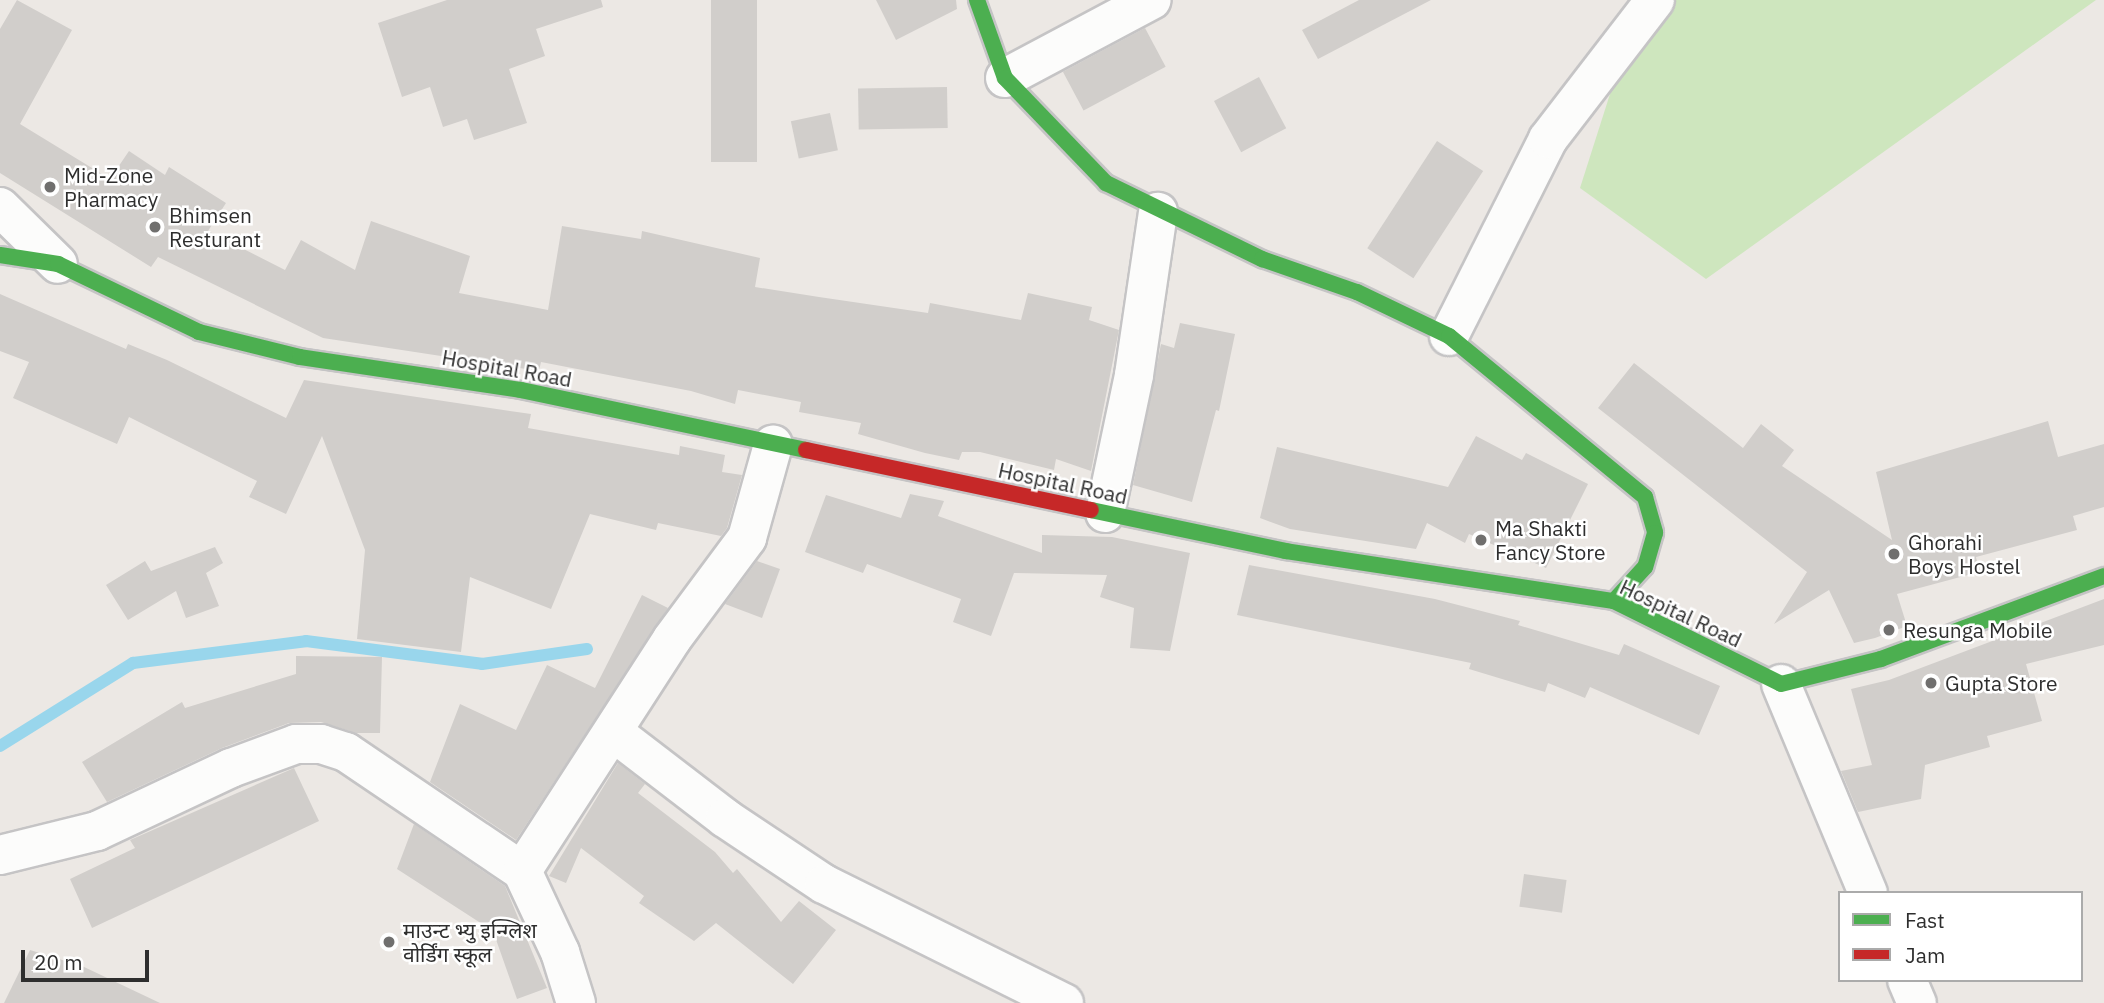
<!DOCTYPE html>
<meta charset="utf-8">
<style>
body{margin:0}
#map{position:relative;width:2104px;height:1003px;overflow:hidden;background:#ece8e4;font-family:"IBM Plex Sans","Noto Sans Devanagari",sans-serif}
div>[style]{position:absolute}
.green>*{inset:0;background:#cee6be}
.stream>*{height:12px;margin:-6px;padding:0 6px;transform-origin:6px;border-radius:6px;background:#99d6ec}
.building>*{inset:0;background:#d1cecb;transform-origin:0 0}
.roads{filter:drop-shadow(2px 0 #c5c4c5) drop-shadow(-2px 0 #c5c4c5) drop-shadow(0 2px #c5c4c5) drop-shadow(0 -2px #c5c4c5)}
.street>*{height:38px;margin:-19px;padding:0 19px;transform-origin:19px;border-radius:19px;background:#fcfcfb}
.fast>*{height:16px;margin:-8px;padding:0 8px;transform-origin:8px;border-radius:8px;background:#4caf50}
.jam>*{height:16px;margin:-8px;padding:0 8px;transform-origin:8px;border-radius:8px;background:#c62828}
.dots>*{width:19px;height:19px;translate:-50% -50%;box-sizing:border-box;border:4px solid #fff;border-radius:50%}
span{translate:-50% -50%;white-space:nowrap;text-align:center;line-height:1.15;-webkit-text-stroke:5px #fff;paint-order:stroke}
.poi-label{font-size:21px;color:#2e2e2e}
.left{translate:0 -50%;text-align:left}
.street-label{font-size:21px;color:#2e2e2e}
.legend{position:absolute;left:1838px;top:891px;width:245px;height:91px;box-sizing:border-box;background:#fff;border:2px solid #ababab;margin:0;padding:9px 12px;list-style:none;font-size:21px;color:#2e2e2e}
.legend li{display:flex;align-items:center;gap:14px;height:35px}
.legend b{width:35px;border:2px solid #ababab}
.scale{position:absolute;left:21px;top:950px;width:128px;height:32px;box-sizing:border-box;border:4px solid #2e2e2e;border-top:0;padding-left:9px;font-size:21px;line-height:24px;white-space:nowrap;color:#2e2e2e;-webkit-text-stroke:5px #fff;paint-order:stroke}
</style>
<div id="map">
<div class="green">
<i style="clip-path:polygon(1640px 0,2096px 0,1706px 279px,1580px 188px)"></i>
</div>
<div class="stream">
<i style="left:0;top:746px;width:157px;rotate:-32deg"></i>
<i style="left:133px;top:663px;width:174px;rotate:-7.2deg"></i>
<i style="left:306px;top:641px;width:177px;rotate:7.4deg"></i>
<i style="left:482px;top:664px;width:106px;rotate:-8.1deg"></i>
</div>
<div class="building">
<i style="clip-path:polygon(17px 0,72px 30px,20px 124px,110px 179px,129px 151px,165px 175px,169px 167px,226px 203px,208px 231px,285px 270px,301px 240px,355px 270px,371px 221px,470px 256px,459px 293px,548px 310px,562px 226px,641px 239px,642px 231px,760px 258px,755px 287px,819px 297px,928px 313px,930px 303px,1021px 320px,1028px 293px,1092px 307px,1089px 320px,1119px 330px,1091px 471px,1056px 459px,1054px 470px,980px 452px,962px 452px,959px 460px,925px 453px,858px 434px,861px 423px,799px 412px,801px 402px,738px 390px,735px 404px,691px 391px,541px 362px,539px 371px,323px 338px,158px 257px,151px 267px,0 173px,0 29px)"></i>
<i style="clip-path:polygon(447px 0,601px 0,603px 7px,536px 29px,545px 56px,509px 69px,527px 123px,474px 140px,467px 119px,443px 127px,430px 87px,402px 97px,378px 23px)"></i>
<i style="left:711px;top:0;width:46px;height:162px"></i>
<i style="clip-path:polygon(876px 0,956px 0,957px 9px,896px 40px)"></i>
<i style="clip-path:polygon(1359px 0,1431px 0,1318px 59px,1302px 30px)"></i>
<i style="left:1145px;top:28px;width:44px;height:93px;rotate:62deg"></i>
<i style="left:1259px;top:77px;width:58px;height:51px;rotate:62deg"></i>
<i style="left:947px;top:87px;width:41px;height:89px;rotate:89deg"></i>
<i style="left:830px;top:113px;width:38px;height:40px;rotate:78deg"></i>
<i style="left:1437px;top:141px;width:55px;height:128px;rotate:33deg"></i>
<i style="clip-path:polygon(0 294px,126px 349px,128px 344px,167px 360px,286px 418px,304px 380px,517px 412px,531px 414px,528px 428px,679px 455px,680px 446px,725px 455px,722px 472px,742px 475px,727px 528px,721px 536px,658px 523px,656px 530px,590px 514px,551px 609px,470px 577px,461px 652px,357px 639px,365px 550px,322px 436px,286px 514px,249px 497px,257px 481px,129px 417px,117px 444px,13px 398px,29px 362px,0 351px)"></i>
<i style="clip-path:polygon(1180px 323px,1235px 334px,1219px 411px,1216px 410px,1192px 502px,1133px 485px,1161px 344px,1174px 348px)"></i>
<i style="clip-path:polygon(1634px 363px,1743px 448px,1761px 424px,1794px 450px,1782px 466px,1892px 540px,1876px 472px,2048px 421px,2058px 457px,2104px 444px,2104px 507px,2073px 516px,2077px 530px,1976px 557px,1979px 572px,1897px 594px,1907px 626px,1875px 638px,1854px 643px,1829px 590px,1774px 624px,1807px 572px,1598px 408px)"></i>
<i style="clip-path:polygon(1476px 436px,1522px 460px,1526px 453px,1588px 484px,1546px 568px,1469px 534px,1465px 543px,1427px 523px,1416px 549px,1290px 529px,1260px 518px,1277px 447px,1448px 487px)"></i>
<i style="clip-path:polygon(910px 494px,944px 501px,938px 516px,1042px 553px,1042px 535px,1112px 537px,1190px 553px,1170px 651px,1130px 648px,1134px 608px,1100px 597px,1107px 575px,1014px 573px,991px 636px,953px 622px,961px 599px,867px 564px,863px 573px,805px 552px,826px 495px,901px 518px)"></i>
<i style="clip-path:polygon(215px 547px,223px 563px,206px 573px,219px 606px,186px 618px,176px 591px,128px 620px,106px 585px,145px 561px,151px 571px)"></i>
<i style="clip-path:polygon(757px 561px,780px 569px,762px 618px,725px 604px)"></i>
<i style="clip-path:polygon(1249px 565px,1435px 599px,1520px 621px,1518px 625px,1619px 655px,1624px 644px,1720px 686px,1699px 735px,1590px 687px,1585px 698px,1548px 683px,1545px 692px,1469px 669px,1471px 663px,1237px 615px)"></i>
<i style="clip-path:polygon(642px 595px,668px 608px,516px 840px,430px 782px,460px 704px,516px 730px,547px 665px,595px 688px)"></i>
<i style="clip-path:polygon(2104px 599px,2104px 645px,2026px 664px,2042px 721px,1987px 736px,1990px 747px,1925px 765px,1921px 799px,1858px 812px,1841px 771px,1872px 765px,1851px 689px,1889px 680px)"></i>
<i style="clip-path:polygon(296px 656px,382px 657px,380px 733px,356px 733px,321px 722px,289px 723px,222px 748px,107px 802px,82px 762px,182px 702px,185px 708px,296px 674px)"></i>
<i style="clip-path:polygon(618px 763px,645px 784px,638px 793px,715px 852px,733px 873px,737px 869px,781px 922px,799px 901px,836px 930px,793px 984px,716px 923px,694px 941px,639px 903px,644px 896px,581px 848px,566px 883px,549px 876px)"></i>
<i style="clip-path:polygon(294px 768px,319px 821px,92px 928px,70px 879px,135px 848px,130px 840px)"></i>
<i style="clip-path:polygon(414px 824px,505px 886px,547px 988px,517px 999px,493px 931px,397px 869px)"></i>
<i style="left:1524px;top:874px;width:43px;height:33px;rotate:8deg"></i>
<i style="clip-path:polygon(30px 950px,82px 966px,160px 1003px,4px 1003px)"></i>
</div>
<div class="roads">
<div class="street">
<i style="left:1005px;top:78px;width:166px;rotate:-28deg"></i>
<i style="left:0;top:207px;width:81px;rotate:44.5deg"></i>
<i style="left:1449px;top:336px;width:220px;rotate:-63.3deg"></i>
<i style="left:1548px;top:139px;width:175px;rotate:-52.4deg"></i>
<i style="left:1105px;top:513px;width:141px;rotate:-78.1deg"></i>
<i style="left:1134px;top:375px;width:165px;rotate:-81.6deg"></i>
<i style="left:1781px;top:684px;width:226px;rotate:67.4deg"></i>
<i style="left:613px;top:732px;width:141px;rotate:37.5deg"></i>
<i style="left:725px;top:818px;width:119px;rotate:33.7deg"></i>
<i style="left:824px;top:884px;width:268px;rotate:26.4deg"></i>
<i style="left:0;top:855px;width:100px;rotate:-13.9deg"></i>
<i style="left:97px;top:831px;width:148px;rotate:-25.2deg"></i>
<i style="left:231px;top:768px;width:69px;rotate:-20.3deg"></i>
<i style="left:296px;top:744px;width:25px"></i>
<i style="left:321px;top:744px;width:26px;rotate:18deg"></i>
<i style="left:346px;top:752px;width:212px;rotate:34.1deg"></i>
<i style="left:1907px;top:980px;width:25px;rotate:67deg"></i>
<i style="left:576px;top:1003px;width:53px;rotate:-107.4deg"></i>
<i style="left:560px;top:952px;width:89px;rotate:-115.1deg"></i>
<i style="left:522px;top:871px;width:276px;rotate:-57.1deg"></i>
<i style="left:672px;top:639px;width:126px;rotate:-53.4deg"></i>
<i style="left:747px;top:538px;width:97px;rotate:-74.4deg"></i>
</div>
<div class="fast">
<i style="left:977px;top:0;width:83px;rotate:70.3deg"></i>
<i style="left:1005px;top:78px;width:146px;rotate:46.1deg"></i>
<i style="left:1106px;top:183px;width:174px;rotate:26deg"></i>
<i style="left:1262px;top:259px;width:101px;rotate:19.2deg"></i>
<i style="left:1357px;top:292px;width:102px;rotate:25.6deg"></i>
<i style="left:1449px;top:336px;width:254px;rotate:39.4deg"></i>
<i style="left:1645px;top:497px;width:37px;rotate:74deg"></i>
<i style="left:1655px;top:533px;width:35px;rotate:106deg"></i>
<i style="left:1645px;top:567px;width:46px;rotate:132.4deg"></i>
<i style="left:0;top:255px;width:59px;rotate:8.8deg"></i>
<i style="left:58px;top:264px;width:157px;rotate:25.7deg"></i>
<i style="left:199px;top:332px;width:104px;rotate:13.9deg"></i>
<i style="left:300px;top:357px;width:223px;rotate:8.5deg"></i>
<i style="left:521px;top:390px;width:291px;rotate:11.9deg"></i>
<i style="left:1091px;top:510px;width:199px;rotate:11.9deg"></i>
<i style="left:1286px;top:551px;width:332px;rotate:8.7deg"></i>
<i style="left:1614px;top:601px;width:186px;rotate:26.4deg"></i>
<i style="left:1781px;top:684px;width:103px;rotate:-14deg"></i>
<i style="left:1881px;top:659px;width:238px;rotate:-20.4deg"></i>
</div>
<div class="jam">
<i style="left:806px;top:450px;width:291px;rotate:11.9deg"></i>
</div>
</div>
<div class="dots">
<i style="left:50px;top:187px;background:#706f6e"></i>
<i style="left:155px;top:227px;background:#706f6e"></i>
<i style="left:1481px;top:540px;background:#706f6e"></i>
<i style="left:1894px;top:554px;background:#706f6e"></i>
<i style="left:1889px;top:630px;background:#706f6e"></i>
<i style="left:1931px;top:683px;background:#706f6e"></i>
<i style="left:389px;top:942px;background:#706f6e"></i>
</div>
<div class="poi-label">
<span class="left" style="left:64px;top:187px">Mid-Zone<br>Pharmacy</span>
<span class="left" style="left:169px;top:227px">Bhimsen<br>Resturant</span>
<span class="left" style="left:1495px;top:540px">Ma Shakti<br>Fancy Store</span>
<span class="left" style="left:1908px;top:554px">Ghorahi<br>Boys Hostel</span>
<span class="left" style="left:1903px;top:630px">Resunga Mobile</span>
<span class="left" style="left:1945px;top:683px">Gupta Store</span>
<span class="left" style="left:403px;top:942px">माउन्ट भ्यु इन्ग्लिश<br>वोर्डिंग स्कूल</span>
</div>
<div class="street-label">
<span style="left:507px;top:368px;rotate:10deg">Hospital Road</span>
<span style="left:1063px;top:483px;rotate:12deg">Hospital Road</span>
<span style="left:1681px;top:613px;rotate:25deg">Hospital Road</span>
</div>
<ul class="legend">
<li><b style="height:9px;background:#4caf50"></b>Fast</li>
<li><b style="height:9px;background:#c62828"></b>Jam</li>
</ul>
<div class="scale">20 m</div>
</div>
